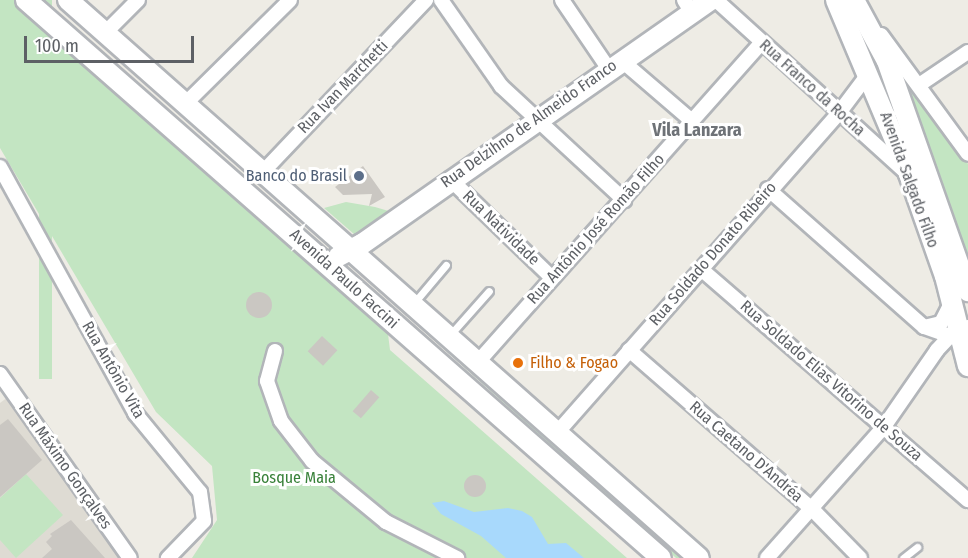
<!DOCTYPE html>
<meta charset="utf-8">
<style>
body{margin:0}
#map{position:relative;width:968px;height:558px;overflow:hidden;background:#eeece5;font-family:"Fira Sans Condensed",sans-serif}
div>[style]{position:absolute}
.education>*{inset:0;background:#dedbd3}
.green>*{inset:0;background:#c3e5c2;transform-origin:0 0}
.water>*{inset:0;background:#a8d9fc}
.building>*{inset:0;background:#cac7c2;transform-origin:0 0}
.round{border-radius:50%}
.roads{filter:drop-shadow(2px 0 #b2b5b9) drop-shadow(-2px 0 #b2b5b9) drop-shadow(0 2px #b2b5b9) drop-shadow(0 -2px #b2b5b9)}
.lane>*{height:7px;margin:-3.5px;padding:0 3.5px;transform-origin:3.5px;border-radius:3.5px;background:#fff}
.street>*{height:14px;margin:-7px;padding:0 7px;transform-origin:7px;border-radius:7px;background:#fff}
.secondary>*{height:20px;margin:-10px;padding:0 10px;transform-origin:10px;border-radius:10px;background:#fff}
.dots>*{width:16px;height:16px;translate:-50% -50%;box-sizing:border-box;border:3px solid #fff;border-radius:50%}
span{translate:-50% -50%;white-space:nowrap;text-align:center;line-height:1.15;-webkit-text-stroke:6px #fff;paint-order:stroke}
.street-label{font-size:16px;color:#5d6065}
.service-label{font-size:16px;color:#4e5e75}
.right{translate:-100% -50%;text-align:right}
.food-label{font-size:16px;color:#c56008}
.left{translate:0 -50%;text-align:left}
.park-label{font-size:16px;color:#388139}
.neighbourhood-label{font-size:18px;color:#6e7277;font-weight:700}
.scale{position:absolute;left:24px;top:36px;width:170px;height:27px;box-sizing:border-box;border:3px solid #5d6065;border-top:0;padding-left:8px;font-size:18px;line-height:21px;white-space:nowrap;color:#5d6065;-webkit-text-stroke:4px #fff;paint-order:stroke}
</style>
<div id="map">
<div class="education">
<i style="clip-path:polygon(8px 397px,119px 558px,0 558px,0 403px)"></i>
</div>
<div class="green">
<i style="clip-path:polygon(0 0,19px 0,98px 77px,388px 334px,390px 350px,627px 558px,192px 558px,217px 520px,212px 466px,156px 412px,0 148px)"></i>
<i style="left:39px;top:0;width:13px;height:379px"></i>
<i style="clip-path:polygon(891px 55px,968px 164px,968px 259px,965px 261px)"></i>
<i style="clip-path:polygon(346px 202px,375px 207px,392px 212px,355px 235px,324px 208px)"></i>
<i style="clip-path:polygon(404px 313px,426px 322px,691px 558px,676px 558px)"></i>
<i style="clip-path:polygon(26px 474px,63px 515px,16px 558px,0 540px,0 498px)"></i>
</div>
<div class="water">
<i style="clip-path:polygon(444px 501px,474px 512px,508px 508px,522px 511px,532px 517px,548px 544px,566px 543px,584px 558px,506px 558px,481px 536px,441px 514px,432px 503px)"></i>
</div>
<div class="building">
<i style="clip-path:polygon(363px 166px,385px 197px,369px 206px,372px 194px,343px 195px,335px 187px)"></i>
<i class="round" style="left:246px;top:292px;width:26px;height:26px"></i>
<i style="left:322px;top:336px;width:21px;height:21px;rotate:43deg"></i>
<i style="left:371px;top:390px;width:11px;height:28px;rotate:41deg"></i>
<i style="clip-path:polygon(8px 419px,42px 460px,0 497px,0 425px)"></i>
<i class="round" style="left:464px;top:475px;width:22px;height:22px"></i>
<i style="clip-path:polygon(71px 520px,105px 558px,42px 558px,52px 549px,46px 542px,52px 536px,50px 534px)"></i>
</div>
<div class="roads">
<div class="lane">
<i style="left:413px;top:304px;width:51px;rotate:-49.8deg"></i>
<i style="left:449px;top:336px;width:60px;rotate:-48.4deg"></i>
<i style="left:903px;top:558px;width:18px;rotate:-38deg"></i>
</div>
<div class="street">
<i style="left:441px;top:0;width:105px;rotate:55.1deg"></i>
<i style="left:501px;top:86px;width:168px;rotate:42.8deg"></i>
<i style="left:562px;top:0;width:82px;rotate:55.9deg"></i>
<i style="left:684px;top:0;width:15px;rotate:58deg"></i>
<i style="left:716px;top:0;width:256px;rotate:42.2deg"></i>
<i style="left:104px;top:34px;width:48px;rotate:-45deg"></i>
<i style="left:881px;top:35px;width:147px;rotate:53.8deg"></i>
<i style="left:621px;top:60px;width:94px;rotate:40.7deg"></i>
<i style="left:919px;top:85px;width:59px;rotate:-34deg"></i>
<i style="left:184px;top:105px;width:149px;rotate:-44.7deg"></i>
<i style="left:0;top:167px;width:281px;rotate:61.2deg"></i>
<i style="left:135px;top:413px;width:102px;rotate:50.6deg"></i>
<i style="left:200px;top:492px;width:29px;rotate:82deg"></i>
<i style="left:204px;top:521px;width:52px;rotate:134.2deg"></i>
<i style="left:261px;top:174px;width:240px;rotate:-46.5deg"></i>
<i style="left:450px;top:179px;width:141px;rotate:44.1deg"></i>
<i style="left:768px;top:189px;width:208px;rotate:41.5deg"></i>
<i style="left:924px;top:327px;width:28px;rotate:19deg"></i>
<i style="left:701px;top:269px;width:353px;rotate:40.9deg"></i>
<i style="left:924px;top:327px;width:17px;rotate:-13deg"></i>
<i style="left:941px;top:323px;width:25px;rotate:-63deg"></i>
<i style="left:629px;top:350px;width:241px;rotate:41deg"></i>
<i style="left:811px;top:508px;width:70px;rotate:45.6deg"></i>
<i style="left:275px;top:351px;width:31px;rotate:105deg"></i>
<i style="left:267px;top:381px;width:42px;rotate:70.7deg"></i>
<i style="left:281px;top:421px;width:51px;rotate:52.2deg"></i>
<i style="left:312px;top:461px;width:96px;rotate:39.5deg"></i>
<i style="left:386px;top:522px;width:80px;rotate:26.9deg"></i>
<i style="left:478px;top:362px;width:426px;rotate:-48.4deg"></i>
<i style="left:0;top:374px;width:225px;rotate:54.8deg"></i>
<i style="left:556px;top:434px;width:428px;rotate:-48.6deg"></i>
<i style="left:839px;top:113px;width:50px;rotate:-53.1deg"></i>
<i style="left:767px;top:558px;width:174px;rotate:-48.3deg"></i>
<i style="left:883px;top:428px;width:95px;rotate:-55.3deg"></i>
<i style="left:937px;top:350px;width:19px;rotate:-47deg"></i>
<i style="left:950px;top:336px;width:20px;rotate:-27deg"></i>
</div>
<div class="secondary">
<i style="left:26px;top:0;width:845px;rotate:41.31deg"></i>
<i style="left:68px;top:0;width:842px;rotate:41.49deg"></i>
<i style="left:836px;top:0;width:189px;rotate:67.2deg"></i>
<i style="left:909px;top:174px;width:108px;rotate:70.6deg"></i>
<i style="left:945px;top:276px;width:93px;rotate:75.7deg"></i>
<i style="left:854px;top:0;width:69px;rotate:61.6deg"></i>
<i style="left:887px;top:61px;width:244px;rotate:70.6deg"></i>
<i style="left:339px;top:256px;width:26px;rotate:-28deg"></i>
<i style="left:362px;top:244px;width:425px;rotate:-35deg"></i>
</div>
</div>
<div class="dots">
<i style="left:359px;top:176px;background:#5c6f8a"></i>
<i style="left:518px;top:363px;background:#e8710a"></i>
</div>
<div class="street-label">
<span style="left:343px;top:87px;rotate:-46deg">Rua Ivan Marchetti</span>
<span style="left:812px;top:88px;rotate:42deg">Rua Franco da Rocha</span>
<span style="left:529px;top:124px;rotate:-35deg">Rua Delzihno de Almeido Franco</span>
<span style="left:909px;top:180px;rotate:70deg">Avenida Salgado Filho</span>
<span style="left:501px;top:228px;rotate:44deg">Rua Natividade</span>
<span style="left:596px;top:229px;rotate:-48deg">Rua Antônio José Romão Filho</span>
<span style="left:713px;top:254px;rotate:-49deg">Rua Soldado Donato Ribeiro</span>
<span style="left:344px;top:279px;rotate:42deg">Avenida Paulo Faccini</span>
<span style="left:113px;top:370px;rotate:60deg">Rua Antônio Vita</span>
<span style="left:831px;top:381px;rotate:41deg">Rua Soldado Elias Vitorino de Souza</span>
<span style="left:746px;top:452px;rotate:41deg">Rua Caetano D'Andréa</span>
<span style="left:65px;top:466px;rotate:55deg">Rua Máximo Gonçalves</span>
</div>
<div class="service-label">
<span class="right" style="left:347px;top:176px">Banco do Brasil</span>
</div>
<div class="food-label">
<span class="left" style="left:530px;top:363px">Filho &amp; Fogao</span>
</div>
<div class="park-label">
<span style="left:294px;top:478px">Bosque Maia</span>
</div>
<div class="neighbourhood-label">
<span style="left:697px;top:130px">Vila Lanzara</span>
</div>
<div class="scale">100 m</div>
</div>
